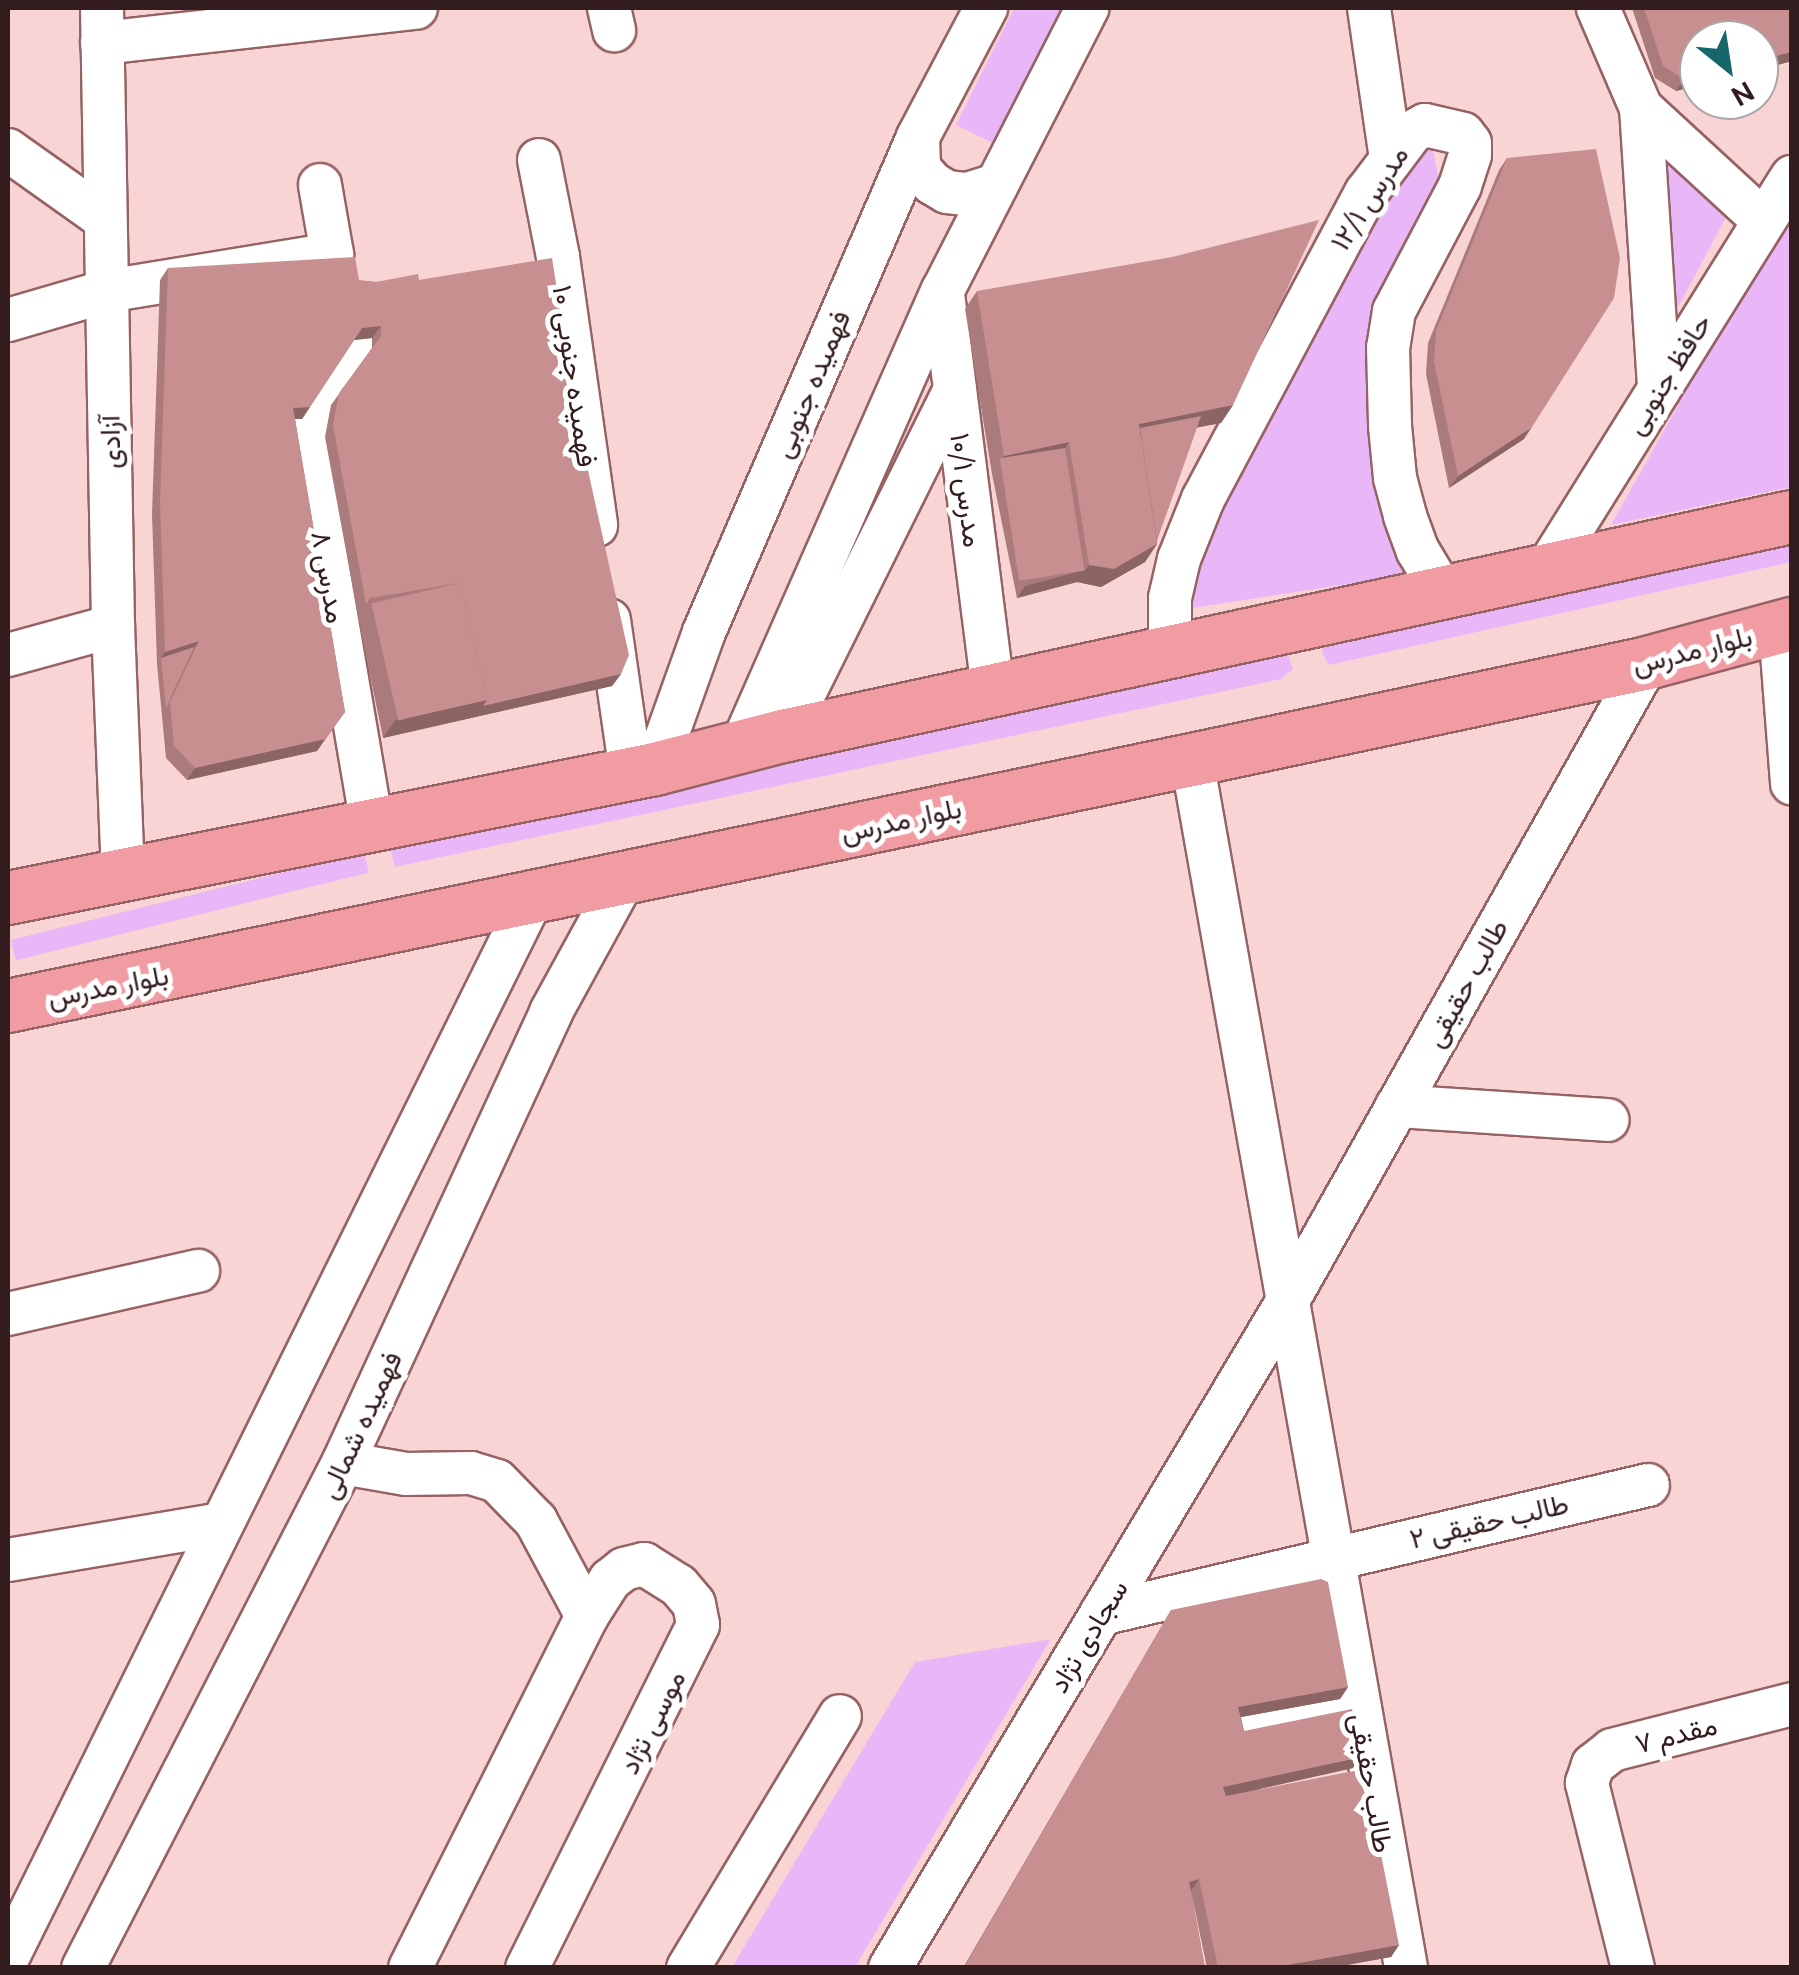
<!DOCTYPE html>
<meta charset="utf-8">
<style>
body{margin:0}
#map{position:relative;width:1799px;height:1975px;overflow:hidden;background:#f9d4d4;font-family:Ubuntu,Vazirmatn,sans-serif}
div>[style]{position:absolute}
.green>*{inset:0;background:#e9b7f7;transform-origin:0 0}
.roads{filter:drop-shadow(2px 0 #976263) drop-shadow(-2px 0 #976263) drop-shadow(0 2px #976263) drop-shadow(0 -2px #976263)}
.minor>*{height:42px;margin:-21px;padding:0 21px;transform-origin:21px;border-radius:21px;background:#fff}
.major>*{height:52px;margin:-26px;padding:0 26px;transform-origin:26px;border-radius:26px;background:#f19ba3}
.wall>*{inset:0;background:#ab7b7b}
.shaded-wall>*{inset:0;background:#8b6464}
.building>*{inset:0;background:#c78f8f;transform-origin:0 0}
span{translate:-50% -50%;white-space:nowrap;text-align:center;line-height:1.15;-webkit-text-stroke:10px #fff;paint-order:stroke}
.street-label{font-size:28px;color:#321c1d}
.frame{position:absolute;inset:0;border:10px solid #321c1d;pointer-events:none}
.north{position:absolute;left:1679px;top:20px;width:100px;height:100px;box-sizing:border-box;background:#fff;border:2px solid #ada4a5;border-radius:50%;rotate:150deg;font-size:28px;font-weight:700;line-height:40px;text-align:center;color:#321c1d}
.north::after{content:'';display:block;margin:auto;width:35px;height:45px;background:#176669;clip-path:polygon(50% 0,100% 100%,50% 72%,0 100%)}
</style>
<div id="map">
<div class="green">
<i style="clip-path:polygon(1014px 8px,1064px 8px,997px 145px,956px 125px)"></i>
<i style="clip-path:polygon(1431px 143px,1441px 188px,1411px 256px,1393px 530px,1406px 575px,1179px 610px,1182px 578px,1394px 176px)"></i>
<i style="clip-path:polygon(1673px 157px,1732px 206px,1669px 324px,1661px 163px)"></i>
<i style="clip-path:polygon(1791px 218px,1791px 487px,1611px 525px,1714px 341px)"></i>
<i style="clip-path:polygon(1791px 538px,1791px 562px,1329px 665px,1322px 652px,1323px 644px)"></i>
<i style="clip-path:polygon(1286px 650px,1293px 669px,1281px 679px,395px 867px,389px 844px)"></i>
<i style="left:364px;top:852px;width:21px;height:364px;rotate:76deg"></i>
<i style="clip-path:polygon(1051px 1639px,855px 1967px,732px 1967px,915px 1662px)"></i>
</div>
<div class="roads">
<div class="minor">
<i style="left:102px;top:8px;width:618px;rotate:88.98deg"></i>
<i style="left:113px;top:626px;width:249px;rotate:87.7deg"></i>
<i style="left:609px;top:8px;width:23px;rotate:77deg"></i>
<i style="left:1369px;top:8px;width:153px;rotate:81.7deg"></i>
<i style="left:1598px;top:8px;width:109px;rotate:66.7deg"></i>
<i style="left:1641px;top:108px;width:282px;rotate:86.3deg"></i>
<i style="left:102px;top:43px;width:316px;rotate:-6.4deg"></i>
<i style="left:1641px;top:108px;width:167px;rotate:42.6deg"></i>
<i style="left:918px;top:137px;width:31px;rotate:88deg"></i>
<i style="left:919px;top:168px;width:20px;rotate:49deg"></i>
<i style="left:932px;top:183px;width:17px;rotate:31deg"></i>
<i style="left:947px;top:192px;width:20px;rotate:6deg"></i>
<i style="left:967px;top:194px;width:31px;rotate:-17deg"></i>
<i style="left:8px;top:150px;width:119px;rotate:35.4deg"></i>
<i style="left:539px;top:160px;width:99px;rotate:78.9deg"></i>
<i style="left:558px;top:257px;width:271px;rotate:81.9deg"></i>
<i style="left:943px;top:294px;width:399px;rotate:82.8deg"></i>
<i style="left:8px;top:320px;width:103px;rotate:-16.3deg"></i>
<i style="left:107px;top:291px;width:228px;rotate:-9.3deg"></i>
<i style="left:332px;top:254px;width:70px;rotate:-99.9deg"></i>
<i style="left:363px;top:346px;width:105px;rotate:123.7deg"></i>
<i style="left:305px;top:433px;width:398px;rotate:80.3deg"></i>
<i style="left:1545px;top:572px;width:466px;rotate:-58deg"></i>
<i style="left:609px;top:620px;width:154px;rotate:81.8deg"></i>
<i style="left:1780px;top:627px;width:157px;rotate:85.6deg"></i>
<i style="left:1170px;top:654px;width:56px;rotate:-90deg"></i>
<i style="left:1170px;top:598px;width:40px;rotate:-77deg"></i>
<i style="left:1179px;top:559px;width:65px;rotate:-68.2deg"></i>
<i style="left:1203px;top:499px;width:347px;rotate:-62deg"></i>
<i style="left:1366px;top:193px;width:76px;rotate:-53deg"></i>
<i style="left:1412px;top:132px;width:15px;rotate:-28deg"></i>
<i style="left:1425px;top:125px;width:39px;rotate:13deg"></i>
<i style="left:1463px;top:134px;width:11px;rotate:52deg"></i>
<i style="left:1470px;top:143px;width:12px;rotate:90deg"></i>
<i style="left:1470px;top:155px;width:33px;rotate:108deg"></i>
<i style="left:1460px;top:186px;width:141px;rotate:117.8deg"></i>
<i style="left:1394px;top:311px;width:36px;rotate:99deg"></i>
<i style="left:1388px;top:347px;width:79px;rotate:88.5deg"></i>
<i style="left:1390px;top:426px;width:52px;rotate:84.5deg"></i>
<i style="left:1395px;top:478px;width:39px;rotate:75deg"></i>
<i style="left:1405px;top:516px;width:37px;rotate:70deg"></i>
<i style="left:1418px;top:551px;width:50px;rotate:58.8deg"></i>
<i style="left:8px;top:655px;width:109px;rotate:-15.4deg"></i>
<i style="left:783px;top:736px;width:387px;rotate:-63.6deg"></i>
<i style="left:742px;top:745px;width:497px;rotate:-66.2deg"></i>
<i style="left:943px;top:290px;width:317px;rotate:-62.9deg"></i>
<i style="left:1192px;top:760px;width:1227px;rotate:79.95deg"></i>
<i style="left:655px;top:769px;width:145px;rotate:-70.3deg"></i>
<i style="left:704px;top:632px;width:539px;rotate:-66.62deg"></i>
<i style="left:918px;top:137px;width:146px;rotate:-62.2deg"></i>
<i style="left:1397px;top:1106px;width:211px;rotate:3.8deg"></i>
<i style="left:8px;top:1314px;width:195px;rotate:-12.8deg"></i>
<i style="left:343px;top:1463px;width:64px;rotate:9.9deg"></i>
<i style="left:406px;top:1474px;width:65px;rotate:-0.9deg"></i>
<i style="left:471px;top:1473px;width:27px;rotate:17deg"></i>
<i style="left:497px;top:1481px;width:56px;rotate:45.7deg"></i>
<i style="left:536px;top:1521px;width:108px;rotate:61.8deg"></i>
<i style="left:8px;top:1560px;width:215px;rotate:-9.6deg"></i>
<i style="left:1101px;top:1614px;width:562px;rotate:-13.27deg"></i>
<i style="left:1243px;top:1726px;width:118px;rotate:-9.8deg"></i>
<i style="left:8px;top:1957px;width:1184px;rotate:-63.67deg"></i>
<i style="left:83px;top:1968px;width:568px;rotate:-62.76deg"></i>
<i style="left:343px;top:1463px;width:497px;rotate:-65.2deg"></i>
<i style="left:551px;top:1012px;width:154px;rotate:-61.3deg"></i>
<i style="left:410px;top:1968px;width:394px;rotate:-63.3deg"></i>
<i style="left:587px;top:1616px;width:43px;rotate:-57.4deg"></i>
<i style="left:610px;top:1580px;width:18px;rotate:-38deg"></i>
<i style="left:624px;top:1569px;width:21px;rotate:-14deg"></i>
<i style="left:644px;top:1564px;width:41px;rotate:32.2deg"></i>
<i style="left:679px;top:1586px;width:23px;rotate:50deg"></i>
<i style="left:694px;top:1604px;width:21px;rotate:79deg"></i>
<i style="left:698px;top:1625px;width:383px;rotate:116.5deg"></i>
<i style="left:688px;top:1968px;width:294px;rotate:-58.9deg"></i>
<i style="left:890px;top:1968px;width:773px;rotate:-59.19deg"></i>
<i style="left:1286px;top:1304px;width:736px;rotate:-60.61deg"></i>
<i style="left:1633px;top:1968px;width:191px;rotate:-104deg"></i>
<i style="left:1587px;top:1783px;width:19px;rotate:-72deg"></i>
<i style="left:1593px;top:1765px;width:24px;rotate:-38deg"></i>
<i style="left:1612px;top:1750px;width:186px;rotate:-14.3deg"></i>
</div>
<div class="major">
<i style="left:8px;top:898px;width:660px;rotate:-11.28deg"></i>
<i style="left:655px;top:769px;width:132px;rotate:-14.5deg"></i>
<i style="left:783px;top:736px;width:1032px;rotate:-12.25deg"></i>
<i style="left:8px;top:1006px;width:1209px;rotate:-11.74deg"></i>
<i style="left:1192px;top:760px;width:465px;rotate:-12deg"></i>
<i style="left:1647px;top:663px;width:150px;rotate:-15.1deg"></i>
</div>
</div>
<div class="wall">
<i style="clip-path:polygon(1632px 8px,1792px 8px,1792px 61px,1759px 70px,1759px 40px,1699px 40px,1699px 85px,1676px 91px,1655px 78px)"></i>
<i style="clip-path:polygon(1507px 158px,1524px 439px,1449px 488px,1426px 374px,1428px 343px,1499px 170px)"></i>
<i style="clip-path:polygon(168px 268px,376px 282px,419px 280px,621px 674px,612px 686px,383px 738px,358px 616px,325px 437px,331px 405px,372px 348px,372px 338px,354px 340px,302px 419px,295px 419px,345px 712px,317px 751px,187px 780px,166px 758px,157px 664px,152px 514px,160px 280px)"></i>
<i style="clip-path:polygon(977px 291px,1233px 405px,1221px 423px,1197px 427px,1157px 540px,1157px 544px,1145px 562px,1101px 587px,1077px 582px,1017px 598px,992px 474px,965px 309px)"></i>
<i style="clip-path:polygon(1171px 1610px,1348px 1687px,1340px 1699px,1241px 1717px,1244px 1731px,1353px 1768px,1259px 1789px,1399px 1945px,1391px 1957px,1330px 1968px,1207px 1968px,1191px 1891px,1205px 1968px,963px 1968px)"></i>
</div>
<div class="shaded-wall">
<i style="clip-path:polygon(1792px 52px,1792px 61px,1759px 70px,1759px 60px)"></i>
<i style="clip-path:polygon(1699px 76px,1699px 85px,1676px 91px,1684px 79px)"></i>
<i style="clip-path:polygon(381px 326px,372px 338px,354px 340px,362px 328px)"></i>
<i style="clip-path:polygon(1233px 405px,1221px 423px,1137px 439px,1139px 424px)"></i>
<i style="clip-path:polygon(310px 407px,302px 419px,284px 419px,293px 408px)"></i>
<i style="clip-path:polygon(1532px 427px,1524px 439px,1449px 488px,1458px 476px)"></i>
<i style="clip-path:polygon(1069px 442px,1057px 460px,1000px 462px,1004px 456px)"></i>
<i style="clip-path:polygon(1157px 544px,1145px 562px,1101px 587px,1077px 582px,1017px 598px,1025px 586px,1085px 570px,1089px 565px)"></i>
<i style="clip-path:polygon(199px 641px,190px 653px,161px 658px,165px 652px)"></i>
<i style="clip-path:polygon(621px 674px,612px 686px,383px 738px,395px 720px,487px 700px)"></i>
<i style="clip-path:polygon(325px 739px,317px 751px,187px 780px,195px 768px)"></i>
<i style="clip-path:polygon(1348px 1687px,1340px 1699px,1230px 1719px,1238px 1707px)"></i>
<i style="clip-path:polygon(1361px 1757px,1353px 1768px,1215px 1799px,1223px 1787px)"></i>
<i style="clip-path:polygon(1199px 1879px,1191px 1891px,1189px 1882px)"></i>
<i style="clip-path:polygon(1399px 1945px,1391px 1957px,1330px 1968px,1271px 1968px)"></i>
</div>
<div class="building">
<i style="clip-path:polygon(1644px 8px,1792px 8px,1792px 52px,1759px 60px,1759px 40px,1699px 40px,1699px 76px,1684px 79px,1663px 66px)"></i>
<i style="clip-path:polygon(1596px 149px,1620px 258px,1614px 298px,1532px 427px,1458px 476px,1434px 362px,1436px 331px,1507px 158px)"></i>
<i style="clip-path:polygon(1319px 220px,1233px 405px,1139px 424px,1157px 544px,1114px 569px,1089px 565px,1069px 442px,1004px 456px,977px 291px,1172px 257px)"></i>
<i style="clip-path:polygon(355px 257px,359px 280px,376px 282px,418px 274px,419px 280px,552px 258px,581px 439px,629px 655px,621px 674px,483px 706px,487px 700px,460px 583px,370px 598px,366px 604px,333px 425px,339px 393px,381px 336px,381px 326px,362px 328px,310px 407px,293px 408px,345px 712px,325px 739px,195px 768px,174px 746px,170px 702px,199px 641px,165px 652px,160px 502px,168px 268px)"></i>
<i style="clip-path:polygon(1201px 416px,1157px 540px,1140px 428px)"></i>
<i style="left:1065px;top:448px;width:124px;height:66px;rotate:81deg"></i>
<i style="left:460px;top:583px;width:120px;height:91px;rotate:77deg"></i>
<i style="clip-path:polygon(194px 647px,173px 692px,166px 708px,161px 658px)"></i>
<i style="clip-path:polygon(1321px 1579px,1328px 1582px,1348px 1687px,1238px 1707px,1244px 1731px,1352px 1709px,1361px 1757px,1223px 1787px,1226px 1796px,1364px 1769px,1399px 1945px,1271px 1968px,1218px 1968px,1199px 1879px,1189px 1882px,1205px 1968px,964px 1968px,1171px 1610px)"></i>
</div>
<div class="street-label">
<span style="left:1369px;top:198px;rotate:-57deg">مدرس ۱۲/۱</span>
<span style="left:1668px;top:374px;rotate:-58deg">حافظ جنوبی</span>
<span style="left:575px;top:376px;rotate:82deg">فهمیده جنوبی ۱۰</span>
<span style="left:811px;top:384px;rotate:-67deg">فهمیده جنوبی</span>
<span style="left:110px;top:442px;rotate:-91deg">آزادی</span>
<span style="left:967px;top:490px;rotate:83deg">مدرس ۱۰/۱</span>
<span style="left:329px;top:577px;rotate:80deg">مدرس ۸</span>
<span style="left:1692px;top:650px;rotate:-14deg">بلوار مدرس</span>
<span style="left:901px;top:820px;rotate:-12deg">بلوار مدرس</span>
<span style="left:1466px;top:983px;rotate:-61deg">طالب حقیقی</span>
<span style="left:108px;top:986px;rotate:-11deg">بلوار مدرس</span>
<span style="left:360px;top:1425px;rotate:-65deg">فهمیده شمالی</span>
<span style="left:1489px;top:1521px;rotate:-13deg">طالب حقیقی ۲</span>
<span style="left:1088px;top:1636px;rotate:-59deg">سجادی نژاد</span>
<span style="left:652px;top:1722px;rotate:-63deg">موسی نژاد</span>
<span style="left:1676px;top:1734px;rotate:-14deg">مقدم ۷</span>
<span style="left:1372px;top:1783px;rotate:80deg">طالب حقیقی</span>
</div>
<div class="frame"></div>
<div class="north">N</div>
</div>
